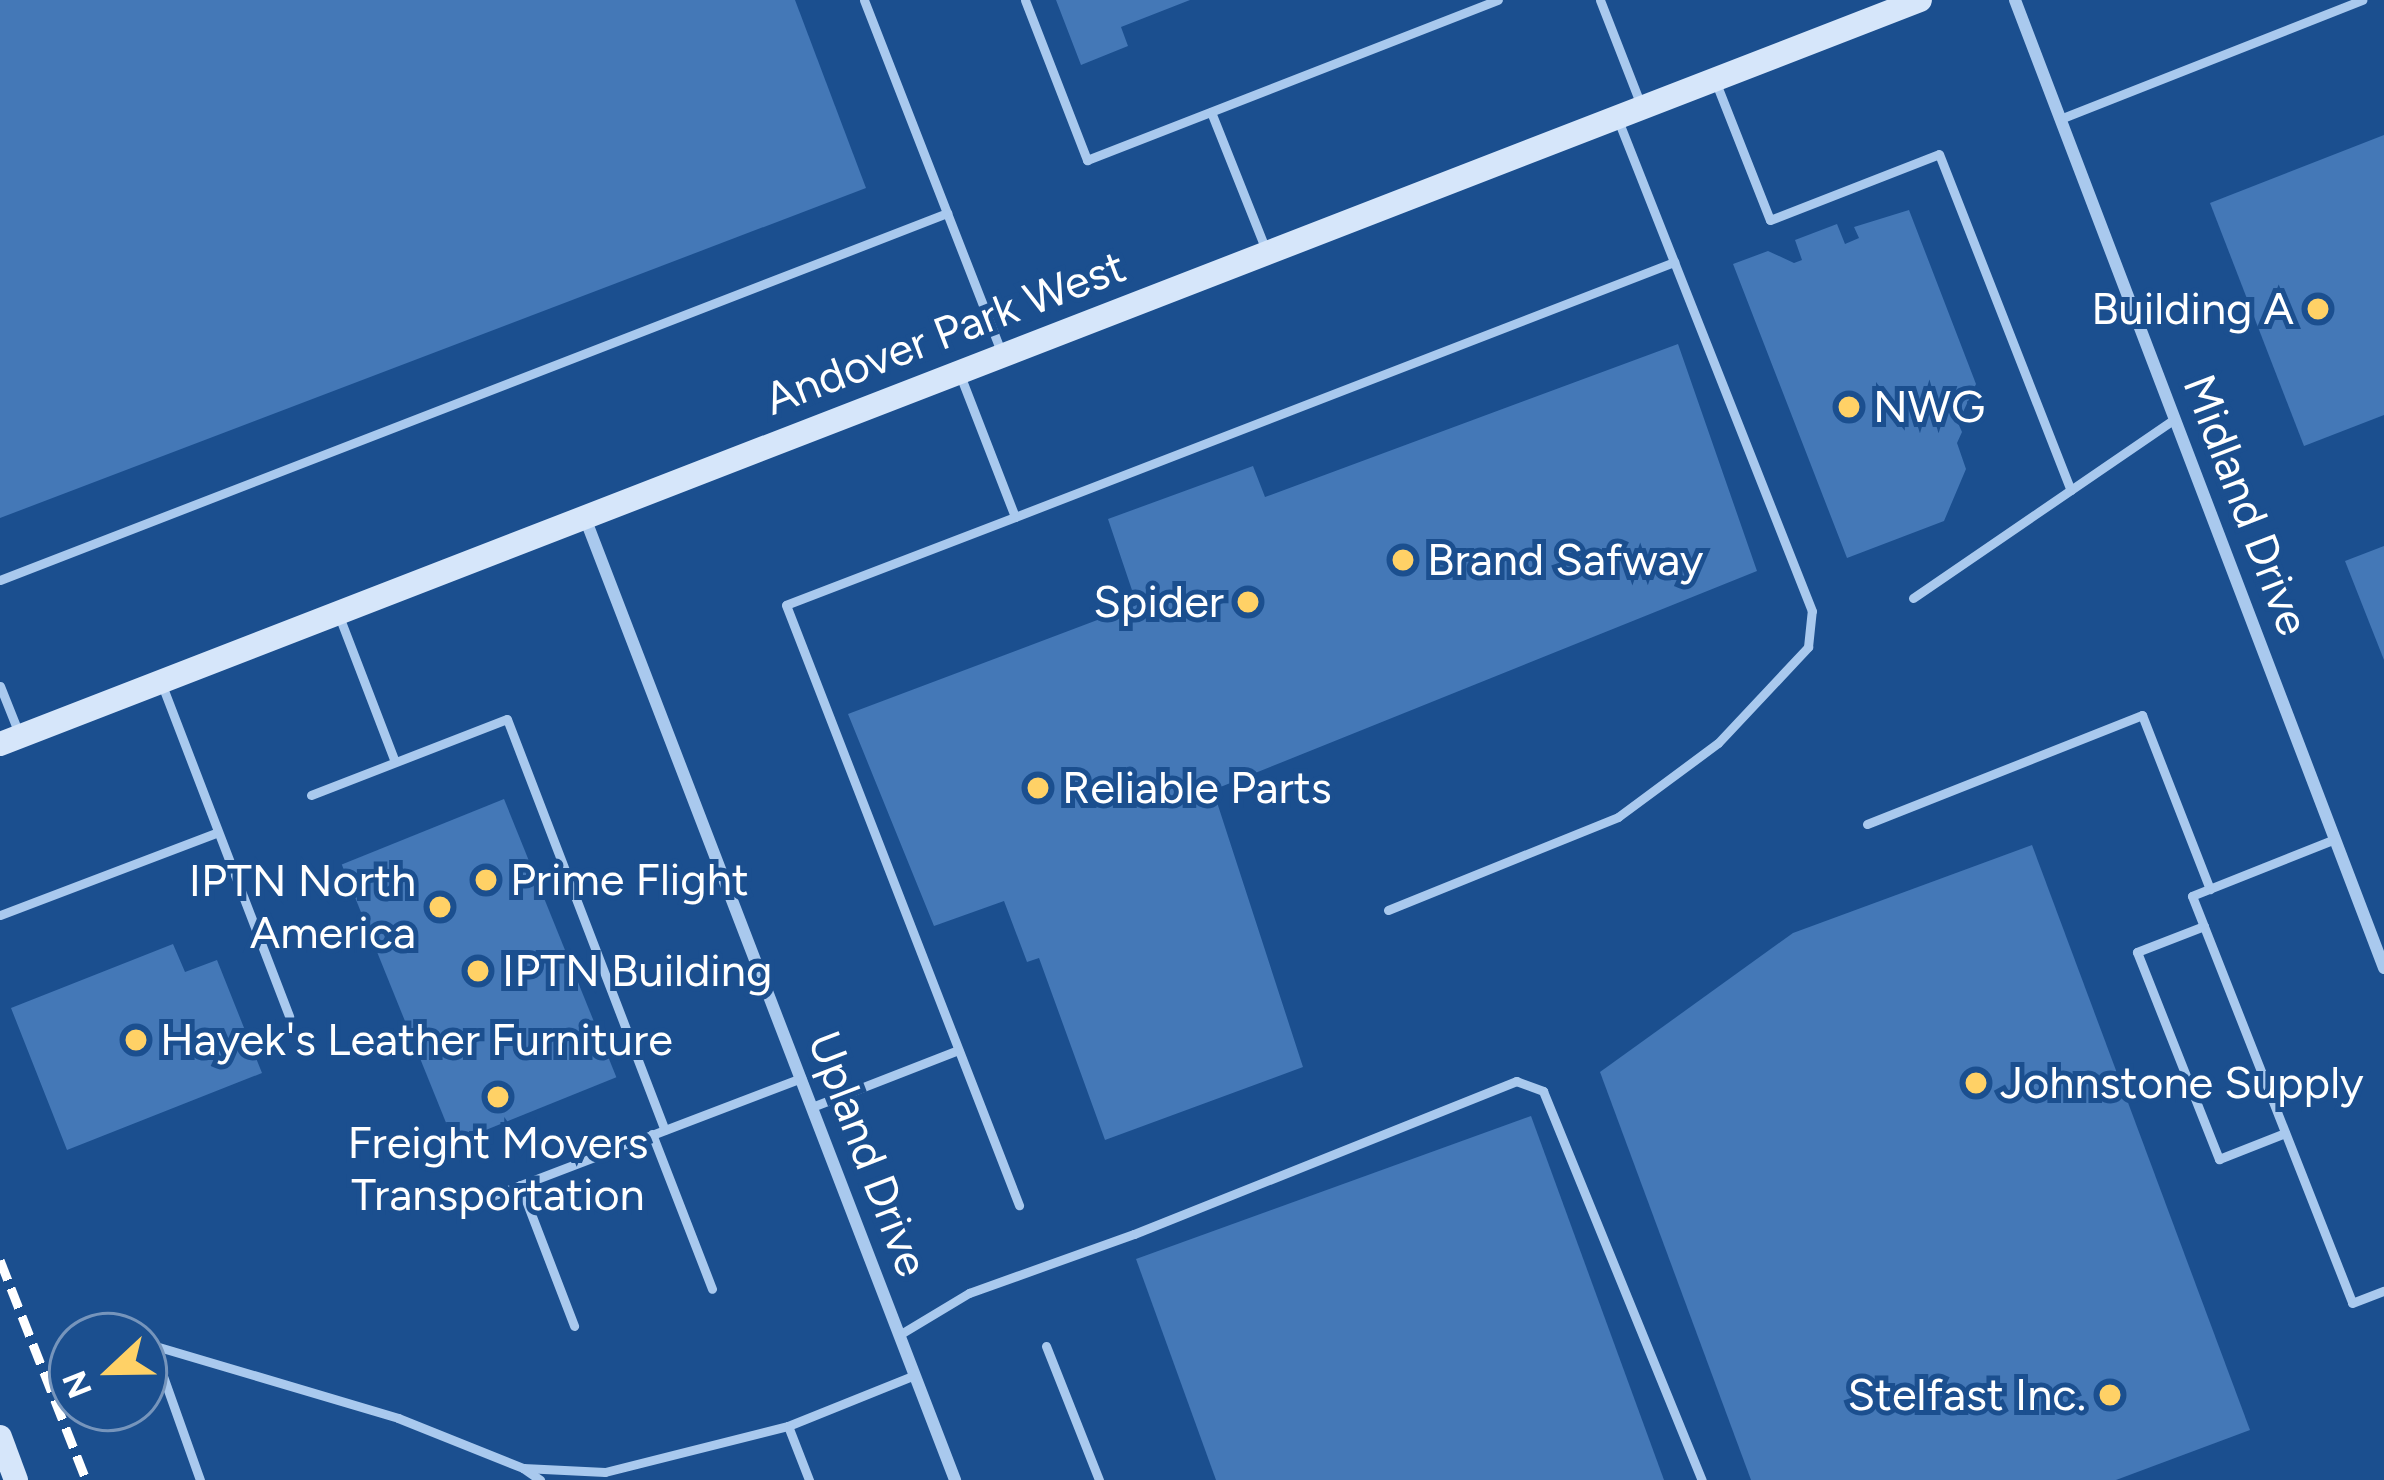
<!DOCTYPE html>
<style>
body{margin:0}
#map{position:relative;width:2384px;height:1480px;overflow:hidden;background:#1b4f8f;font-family:Figtree,sans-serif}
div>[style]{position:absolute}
.building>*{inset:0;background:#4478b7;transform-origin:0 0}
.lane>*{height:9px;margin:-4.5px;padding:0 4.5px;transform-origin:4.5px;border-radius:4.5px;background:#a9c9ee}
.street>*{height:12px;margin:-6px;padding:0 6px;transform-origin:6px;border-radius:6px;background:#a9c9ee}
.secondary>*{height:24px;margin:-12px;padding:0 12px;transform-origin:12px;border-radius:12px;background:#d6e6fa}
.rail>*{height:9px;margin-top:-4.5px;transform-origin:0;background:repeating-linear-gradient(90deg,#fff 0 21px,transparent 0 30px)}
.dots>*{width:33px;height:33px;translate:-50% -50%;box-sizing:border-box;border:6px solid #1b4f8f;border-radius:50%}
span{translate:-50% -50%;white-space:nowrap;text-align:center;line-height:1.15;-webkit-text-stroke:10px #1b4f8f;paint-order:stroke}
.poi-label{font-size:45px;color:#fff}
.right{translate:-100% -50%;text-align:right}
.left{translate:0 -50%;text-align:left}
.street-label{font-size:45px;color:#fff}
.north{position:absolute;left:48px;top:1312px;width:120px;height:120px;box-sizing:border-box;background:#1b4f8f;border:3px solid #7695bc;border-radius:50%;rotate:248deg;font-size:33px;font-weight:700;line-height:48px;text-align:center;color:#fff}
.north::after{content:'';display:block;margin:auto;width:42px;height:54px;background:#ffd166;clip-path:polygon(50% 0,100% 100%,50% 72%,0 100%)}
</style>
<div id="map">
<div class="building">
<i style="clip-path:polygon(0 0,795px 0,866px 188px,0 518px)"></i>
<i style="clip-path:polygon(1056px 0,1190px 0,1121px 27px,1128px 46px,1081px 65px)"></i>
<i style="clip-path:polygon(2384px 135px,2384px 415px,2304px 446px,2210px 203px)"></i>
<i style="clip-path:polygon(1909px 210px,1976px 384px,1958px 423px,1962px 432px,1957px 443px,1966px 469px,1944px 521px,1847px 558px,1733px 264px,1768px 251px,1794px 263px,1802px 260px,1795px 240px,1837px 224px,1845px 244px,1859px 238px,1854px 227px)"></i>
<i style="clip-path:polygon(1678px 344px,1757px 571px,1213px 790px,1303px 1067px,1105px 1140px,1039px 958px,1027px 962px,1004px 901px,934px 926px,848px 714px,1137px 605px,1108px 519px,1253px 466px,1265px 497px)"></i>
<i style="clip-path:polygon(2384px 546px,2384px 660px,2345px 561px)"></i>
<i style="left:504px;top:799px;width:300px;height:175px;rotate:68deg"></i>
<i style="clip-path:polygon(2032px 845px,2250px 1430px,2116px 1480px,1751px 1480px,1600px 1072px,1793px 933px)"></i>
<i style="clip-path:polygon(173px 944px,185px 972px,217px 960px,262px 1073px,67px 1150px,11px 1008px)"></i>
<i style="clip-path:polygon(1531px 1116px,1664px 1480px,1216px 1480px,1136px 1259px)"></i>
</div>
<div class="lane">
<i style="left:864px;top:0;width:377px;rotate:68.7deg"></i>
<i style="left:1025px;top:0;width:172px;rotate:68.8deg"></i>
<i style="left:1087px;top:160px;width:441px;rotate:-21.3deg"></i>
<i style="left:1600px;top:0;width:116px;rotate:68.7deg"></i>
<i style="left:1716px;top:83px;width:147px;rotate:68.5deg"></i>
<i style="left:1770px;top:220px;width:181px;rotate:-21.3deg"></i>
<i style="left:1939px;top:154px;width:361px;rotate:68.6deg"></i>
<i style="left:1211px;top:112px;width:146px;rotate:68.3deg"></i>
<i style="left:2060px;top:119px;width:325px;rotate:-21.5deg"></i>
<i style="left:960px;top:375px;width:152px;rotate:68.8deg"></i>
<i style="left:1015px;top:517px;width:707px;rotate:-21.15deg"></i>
<i style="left:1015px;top:517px;width:245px;rotate:159deg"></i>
<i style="left:786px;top:605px;width:644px;rotate:68.78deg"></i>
<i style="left:0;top:580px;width:1016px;rotate:-21.18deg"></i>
<i style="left:1913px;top:598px;width:316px;rotate:-34.4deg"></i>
<i style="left:339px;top:616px;width:156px;rotate:69deg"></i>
<i style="left:162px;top:685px;width:355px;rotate:69deg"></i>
<i style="left:0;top:686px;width:48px;rotate:68.2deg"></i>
<i style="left:311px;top:795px;width:210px;rotate:-21.2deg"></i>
<i style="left:507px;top:719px;width:440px;rotate:69deg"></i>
<i style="left:1867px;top:824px;width:296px;rotate:-21.6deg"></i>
<i style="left:2142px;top:715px;width:187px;rotate:68.7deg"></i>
<i style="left:2335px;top:839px;width:154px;rotate:158.3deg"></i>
<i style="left:2192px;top:896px;width:437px;rotate:68.5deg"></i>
<i style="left:2352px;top:1303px;width:34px;rotate:-21deg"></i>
<i style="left:1388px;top:910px;width:248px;rotate:-22deg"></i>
<i style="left:1618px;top:817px;width:124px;rotate:-36.5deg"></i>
<i style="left:1718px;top:743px;width:132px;rotate:-46.8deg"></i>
<i style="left:1808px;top:647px;width:36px;rotate:-84deg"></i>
<i style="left:1812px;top:611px;width:528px;rotate:-111.56deg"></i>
<i style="left:0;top:915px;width:233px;rotate:-20.8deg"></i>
<i style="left:2204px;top:926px;width:72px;rotate:158.8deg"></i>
<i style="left:2137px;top:952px;width:223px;rotate:68.4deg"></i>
<i style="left:2219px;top:1159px;width:71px;rotate:-21.5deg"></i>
<i style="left:812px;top:1107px;width:157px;rotate:-21.3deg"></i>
<i style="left:652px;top:1134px;width:166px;rotate:68.8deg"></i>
<i style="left:520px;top:1185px;width:151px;rotate:69deg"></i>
<i style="left:479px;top:1201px;width:345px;rotate:-20.9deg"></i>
<i style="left:899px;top:1335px;width:82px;rotate:-31deg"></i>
<i style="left:969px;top:1293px;width:175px;rotate:-19.7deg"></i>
<i style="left:1134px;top:1234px;width:412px;rotate:-21.8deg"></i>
<i style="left:1516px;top:1081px;width:29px;rotate:20deg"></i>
<i style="left:1543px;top:1091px;width:420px;rotate:67.8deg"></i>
<i style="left:1046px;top:1346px;width:144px;rotate:68.4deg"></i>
<i style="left:788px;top:1426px;width:58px;rotate:68.7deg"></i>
<i style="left:523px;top:1468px;width:21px;rotate:35deg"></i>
<i style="left:200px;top:1480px;width:143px;rotate:-109.6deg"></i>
<i style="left:152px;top:1345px;width:257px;rotate:16.5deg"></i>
<i style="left:398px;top:1418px;width:135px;rotate:21.8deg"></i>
<i style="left:523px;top:1468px;width:82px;rotate:2.8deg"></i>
<i style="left:605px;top:1472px;width:189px;rotate:-14.1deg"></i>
<i style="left:788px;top:1426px;width:137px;rotate:-21.9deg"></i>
</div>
<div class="street">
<i style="left:2015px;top:0;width:1036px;rotate:69.13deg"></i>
<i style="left:585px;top:518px;width:1031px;rotate:68.96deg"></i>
</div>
<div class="secondary">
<i style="left:0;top:744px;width:2059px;rotate:-21.18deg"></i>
<i style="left:0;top:1437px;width:46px;rotate:69.6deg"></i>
</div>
<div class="rail">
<i style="left:0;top:1260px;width:236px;rotate:68.6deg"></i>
</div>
<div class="dots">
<i style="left:2318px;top:309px;background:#ffd166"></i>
<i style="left:1849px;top:407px;background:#ffd166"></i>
<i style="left:1403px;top:560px;background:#ffd166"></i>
<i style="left:1248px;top:602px;background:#ffd166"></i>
<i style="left:1038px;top:788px;background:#ffd166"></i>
<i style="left:486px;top:880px;background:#ffd166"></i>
<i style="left:440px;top:907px;background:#ffd166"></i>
<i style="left:478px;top:971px;background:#ffd166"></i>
<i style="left:136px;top:1040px;background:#ffd166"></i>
<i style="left:1976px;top:1083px;background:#ffd166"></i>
<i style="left:498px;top:1097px;background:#ffd166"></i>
<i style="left:2110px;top:1395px;background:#ffd166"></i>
</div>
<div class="poi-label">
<span class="right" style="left:2294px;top:309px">Building A</span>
<span class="left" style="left:1873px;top:407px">NWG</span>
<span class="left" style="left:1427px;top:560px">Brand Safway</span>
<span class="right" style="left:1224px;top:602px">Spider</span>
<span class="left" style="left:1062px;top:788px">Reliable Parts</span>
<span class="left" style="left:510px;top:880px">Prime Flight</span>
<span class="right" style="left:416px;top:907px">IPTN North<br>America</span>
<span class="left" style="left:502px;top:971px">IPTN Building</span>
<span class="left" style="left:160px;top:1040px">Hayek's Leather Furniture</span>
<span class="left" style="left:2000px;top:1083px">Johnstone Supply</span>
<span style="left:498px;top:1169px">Freight Movers<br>Transportation</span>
<span class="right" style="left:2086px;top:1395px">Stelfast Inc.</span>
</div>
<div class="street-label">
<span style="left:945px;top:333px;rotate:-21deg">Andover Park West</span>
<span style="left:2246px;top:505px;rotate:69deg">Midland Drive</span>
<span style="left:868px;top:1154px;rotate:69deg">Upland Drive</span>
</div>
<div class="north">N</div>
</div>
